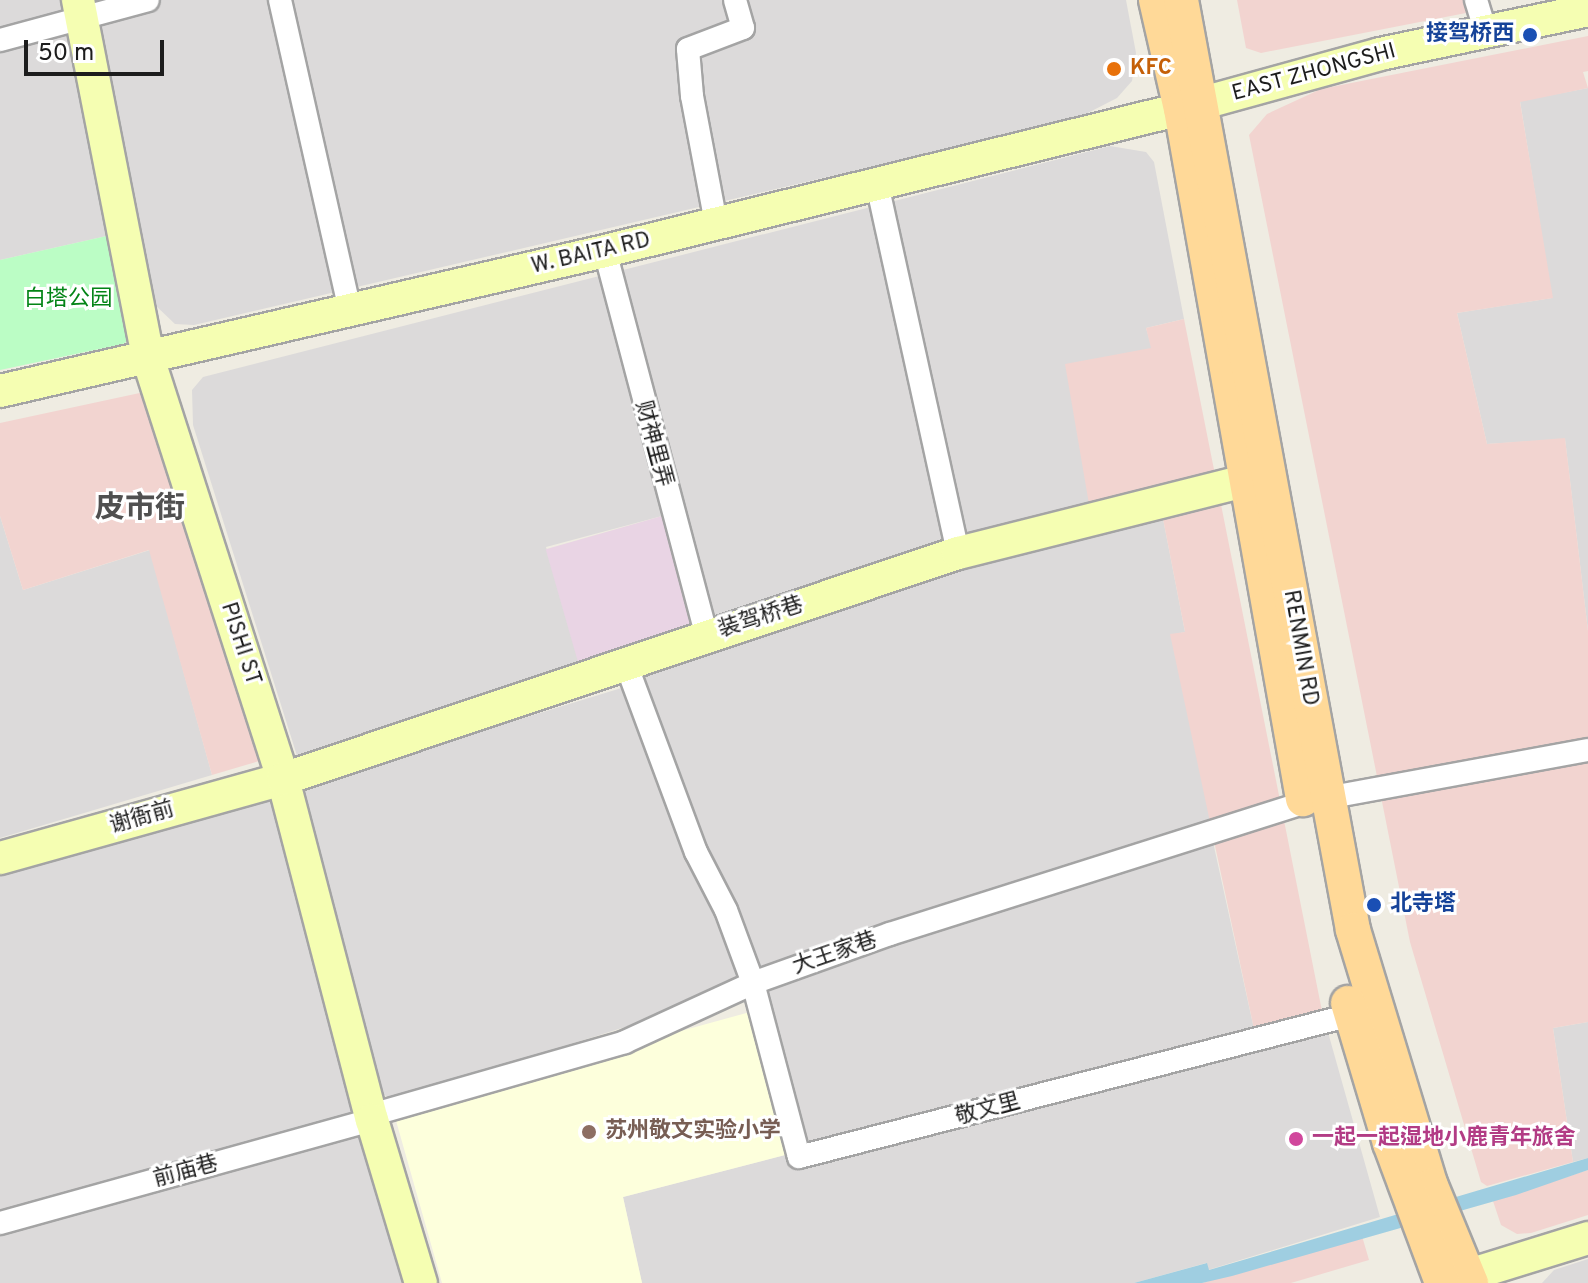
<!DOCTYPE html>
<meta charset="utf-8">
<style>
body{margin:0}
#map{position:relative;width:1588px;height:1283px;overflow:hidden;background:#efece2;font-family:Overpass,"Noto Sans SC",sans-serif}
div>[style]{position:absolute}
.residential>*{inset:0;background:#dcdada}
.commercial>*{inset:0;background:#f2d4d0}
.industrial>*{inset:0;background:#e9d4e4;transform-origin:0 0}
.education>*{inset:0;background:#fdffdc}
.park>*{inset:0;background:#bbfdc5}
.water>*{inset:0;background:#9fcee1}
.roads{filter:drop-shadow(2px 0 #a4a4a4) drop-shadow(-2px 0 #a4a4a4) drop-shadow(0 2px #a4a4a4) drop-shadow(0 -2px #a4a4a4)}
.street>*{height:22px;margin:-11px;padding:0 11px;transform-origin:11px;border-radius:11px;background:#fff}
.secondary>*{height:32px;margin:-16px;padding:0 16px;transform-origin:16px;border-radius:16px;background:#f5feb2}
.primary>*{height:34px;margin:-17px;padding:0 17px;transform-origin:17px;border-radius:17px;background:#ffd998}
.dots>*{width:22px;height:22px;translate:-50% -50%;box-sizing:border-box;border:4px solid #fff;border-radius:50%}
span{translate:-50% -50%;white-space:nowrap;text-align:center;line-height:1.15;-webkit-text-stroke:6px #fff;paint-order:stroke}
.transit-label{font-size:22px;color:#164399;font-weight:700}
.right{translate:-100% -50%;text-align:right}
.left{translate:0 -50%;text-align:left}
.food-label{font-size:22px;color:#c56008;font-weight:700}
.street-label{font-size:22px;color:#1d1d1d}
.park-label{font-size:22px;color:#038416}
.education-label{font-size:22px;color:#785e54;font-weight:700}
.hotel-label{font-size:22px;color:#b23c85;font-weight:700}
.district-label{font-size:30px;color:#505050;font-weight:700}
.scale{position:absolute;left:24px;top:40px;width:140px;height:36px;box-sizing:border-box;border:4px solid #1d1d1d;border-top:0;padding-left:10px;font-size:24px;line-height:28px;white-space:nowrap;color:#1d1d1d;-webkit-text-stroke:6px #fff;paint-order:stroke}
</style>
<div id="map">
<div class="residential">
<i style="clip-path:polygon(0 0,68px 0,70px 11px,0 30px)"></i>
<i style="clip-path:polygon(94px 0,1126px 0,1136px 53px,1132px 81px,1117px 98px,1076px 119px,194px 325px,175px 324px,154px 304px)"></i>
<i style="clip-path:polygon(73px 30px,111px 235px,0 260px,0 49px)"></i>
<i style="clip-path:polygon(1588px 88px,1588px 631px,1565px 439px,1487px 444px,1457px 313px,1552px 298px,1520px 101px)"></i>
<i style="clip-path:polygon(1110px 146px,1146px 152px,1154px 162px,1184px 319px,1146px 328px,1152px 348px,1090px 510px,695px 630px,662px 516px,546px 547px,583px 668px,298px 759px,193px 425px,192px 390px,203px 377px)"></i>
<i style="clip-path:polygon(1159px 498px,1185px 632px,1171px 635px,1212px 825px,756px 974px,700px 851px,634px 664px)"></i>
<i style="clip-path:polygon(0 516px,23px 590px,150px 550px,212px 775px,0 838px)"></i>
<i style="clip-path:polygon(628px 686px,740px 981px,625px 1027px,405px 1096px,388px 1097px,377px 1091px,298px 787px)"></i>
<i style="clip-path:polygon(273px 790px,404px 1283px,0 1283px,0 866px)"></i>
<i style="clip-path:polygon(1213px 842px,1254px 1029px,1322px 1011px,1380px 1217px,1208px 1270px,1206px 1263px,1134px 1283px,642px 1283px,623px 1197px,785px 1155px,750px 1012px,774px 984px,992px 909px)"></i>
<i style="clip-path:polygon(1588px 1022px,1588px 1158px,1573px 1162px,1553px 1028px)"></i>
<i style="clip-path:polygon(1588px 1259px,1588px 1283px,1542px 1283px,1554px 1270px)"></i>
</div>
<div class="commercial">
<i style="clip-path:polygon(1237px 0,1463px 0,1466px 13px,1261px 53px,1246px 48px)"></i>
<i style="clip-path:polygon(1588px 36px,1588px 71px,1583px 72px,1588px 88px,1520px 102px,1553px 298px,1457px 313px,1487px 444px,1565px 438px,1588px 631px,1588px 1022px,1553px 1028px,1573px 1162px,1487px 1186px,1481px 1182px,1410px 942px,1249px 135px,1267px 114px,1321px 89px)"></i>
<i style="clip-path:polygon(1184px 319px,1322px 1011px,1254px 1029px,1170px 634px,1185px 632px,1159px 498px,1090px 510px,1065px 364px,1151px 348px,1146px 328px)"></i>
<i style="clip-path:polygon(149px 391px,266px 759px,212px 775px,149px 550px,23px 590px,0 516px,0 423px)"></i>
<i style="clip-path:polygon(1588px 1170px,1588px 1215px,1531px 1233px,1517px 1234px,1501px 1225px,1493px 1201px)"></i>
<i style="clip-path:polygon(1362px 1236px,1369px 1260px,1291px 1283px,1202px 1283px)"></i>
</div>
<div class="industrial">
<i style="left:662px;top:516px;width:119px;height:121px;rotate:74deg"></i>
</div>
<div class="education">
<i style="clip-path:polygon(750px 1012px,785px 1155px,623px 1197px,642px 1283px,442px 1283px,393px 1110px)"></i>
</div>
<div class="park">
<i style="clip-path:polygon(111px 235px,132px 338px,123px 344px,0 370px,0 260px)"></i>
</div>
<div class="water">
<i style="clip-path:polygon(1588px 1158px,1588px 1170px,1516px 1195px,1232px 1276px,1202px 1283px,1134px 1283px,1207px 1263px,1209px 1270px)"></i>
</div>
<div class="roads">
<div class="street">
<i style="left:280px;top:0;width:319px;rotate:77.3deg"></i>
<i style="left:1476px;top:0;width:34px;rotate:73deg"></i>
<i style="left:0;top:40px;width:153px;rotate:-15.1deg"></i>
<i style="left:877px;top:184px;width:378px;rotate:77.6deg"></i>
<i style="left:716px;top:223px;width:129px;rotate:-100.7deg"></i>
<i style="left:692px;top:96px;width:47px;rotate:-94.9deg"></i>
<i style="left:688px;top:49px;width:59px;rotate:-20.9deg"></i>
<i style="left:743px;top:28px;width:29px;rotate:-106deg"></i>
<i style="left:605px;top:251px;width:398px;rotate:75.2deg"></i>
<i style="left:626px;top:664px;width:201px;rotate:69.6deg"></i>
<i style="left:696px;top:852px;width:65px;rotate:62.7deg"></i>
<i style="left:726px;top:910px;width:78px;rotate:69.7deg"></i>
<i style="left:753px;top:983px;width:180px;rotate:75.2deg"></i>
<i style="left:799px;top:1157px;width:570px;rotate:-14.43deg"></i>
<i style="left:1326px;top:798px;width:266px;rotate:-10.4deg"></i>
<i style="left:371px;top:1115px;width:264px;rotate:-16deg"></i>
<i style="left:625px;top:1042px;width:141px;rotate:-24.7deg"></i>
<i style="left:753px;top:983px;width:145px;rotate:-19.7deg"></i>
<i style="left:890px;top:934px;width:433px;rotate:-17.6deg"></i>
<i style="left:0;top:1223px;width:386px;rotate:-15.5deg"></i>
</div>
<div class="secondary">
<i style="left:78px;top:0;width:365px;rotate:78.9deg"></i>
<i style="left:148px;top:358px;width:442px;rotate:72.2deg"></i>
<i style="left:283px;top:779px;width:352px;rotate:75.4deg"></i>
<i style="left:372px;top:1120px;width:170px;rotate:73.3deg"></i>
<i style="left:0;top:391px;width:621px;rotate:-13.03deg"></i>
<i style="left:605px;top:251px;width:593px;rotate:-13.85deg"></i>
<i style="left:1181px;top:109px;width:206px;rotate:-15.4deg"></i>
<i style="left:1380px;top:54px;width:213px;rotate:-11.9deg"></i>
<i style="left:0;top:858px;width:294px;rotate:-15.6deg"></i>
<i style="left:283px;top:779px;width:712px;rotate:-18.51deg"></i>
<i style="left:958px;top:553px;width:296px;rotate:-14.1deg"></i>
<i style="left:1443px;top:1283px;width:152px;rotate:-17.2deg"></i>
</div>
<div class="primary">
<i style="left:1156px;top:0;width:112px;rotate:77.1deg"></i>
<i style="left:1181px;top:109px;width:701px;rotate:79.97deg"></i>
<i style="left:1181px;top:0;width:946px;rotate:79.52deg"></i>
<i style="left:1353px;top:930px;width:268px;rotate:73.1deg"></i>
<i style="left:1431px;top:1186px;width:105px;rotate:67.6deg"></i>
<i style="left:1348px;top:1003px;width:146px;rotate:73.3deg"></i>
<i style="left:1390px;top:1143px;width:149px;rotate:69.6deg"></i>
</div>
</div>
<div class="dots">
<i style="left:1530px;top:35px;background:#1a4fb4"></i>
<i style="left:1114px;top:69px;background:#e8710a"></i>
<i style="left:1374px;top:905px;background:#1a4fb4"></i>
<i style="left:589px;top:1132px;background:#8d6e63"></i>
<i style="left:1296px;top:1139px;background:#d1479c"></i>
</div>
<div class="transit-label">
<span class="right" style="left:1514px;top:35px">接驾桥西</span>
<span class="left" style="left:1390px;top:905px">北寺塔</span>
</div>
<div class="food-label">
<span class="left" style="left:1130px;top:69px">KFC</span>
</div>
<div class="street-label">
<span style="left:1314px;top:73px;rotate:-15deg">EAST ZHONGSHI</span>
<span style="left:591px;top:254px;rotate:-13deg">W. BAITA RD</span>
<span style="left:653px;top:444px;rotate:75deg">财神里弄</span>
<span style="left:761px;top:618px;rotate:-18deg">装驾桥巷</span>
<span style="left:240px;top:644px;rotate:72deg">PISHI ST</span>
<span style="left:1300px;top:648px;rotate:80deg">RENMIN RD</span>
<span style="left:142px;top:818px;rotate:-16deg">谢衙前</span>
<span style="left:835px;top:954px;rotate:-19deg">大王家巷</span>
<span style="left:988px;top:1110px;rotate:-15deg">敬文里</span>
<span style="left:186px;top:1172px;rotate:-15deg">前庙巷</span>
</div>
<div class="park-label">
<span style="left:68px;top:300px">白塔公园</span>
</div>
<div class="education-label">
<span class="left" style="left:605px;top:1132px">苏州敬文实验小学</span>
</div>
<div class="hotel-label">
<span class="left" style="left:1312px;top:1139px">一起一起·湿地小鹿青年旅舍</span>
</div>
<div class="district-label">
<span style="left:140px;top:510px">皮市街</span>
</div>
<div class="scale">50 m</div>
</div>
